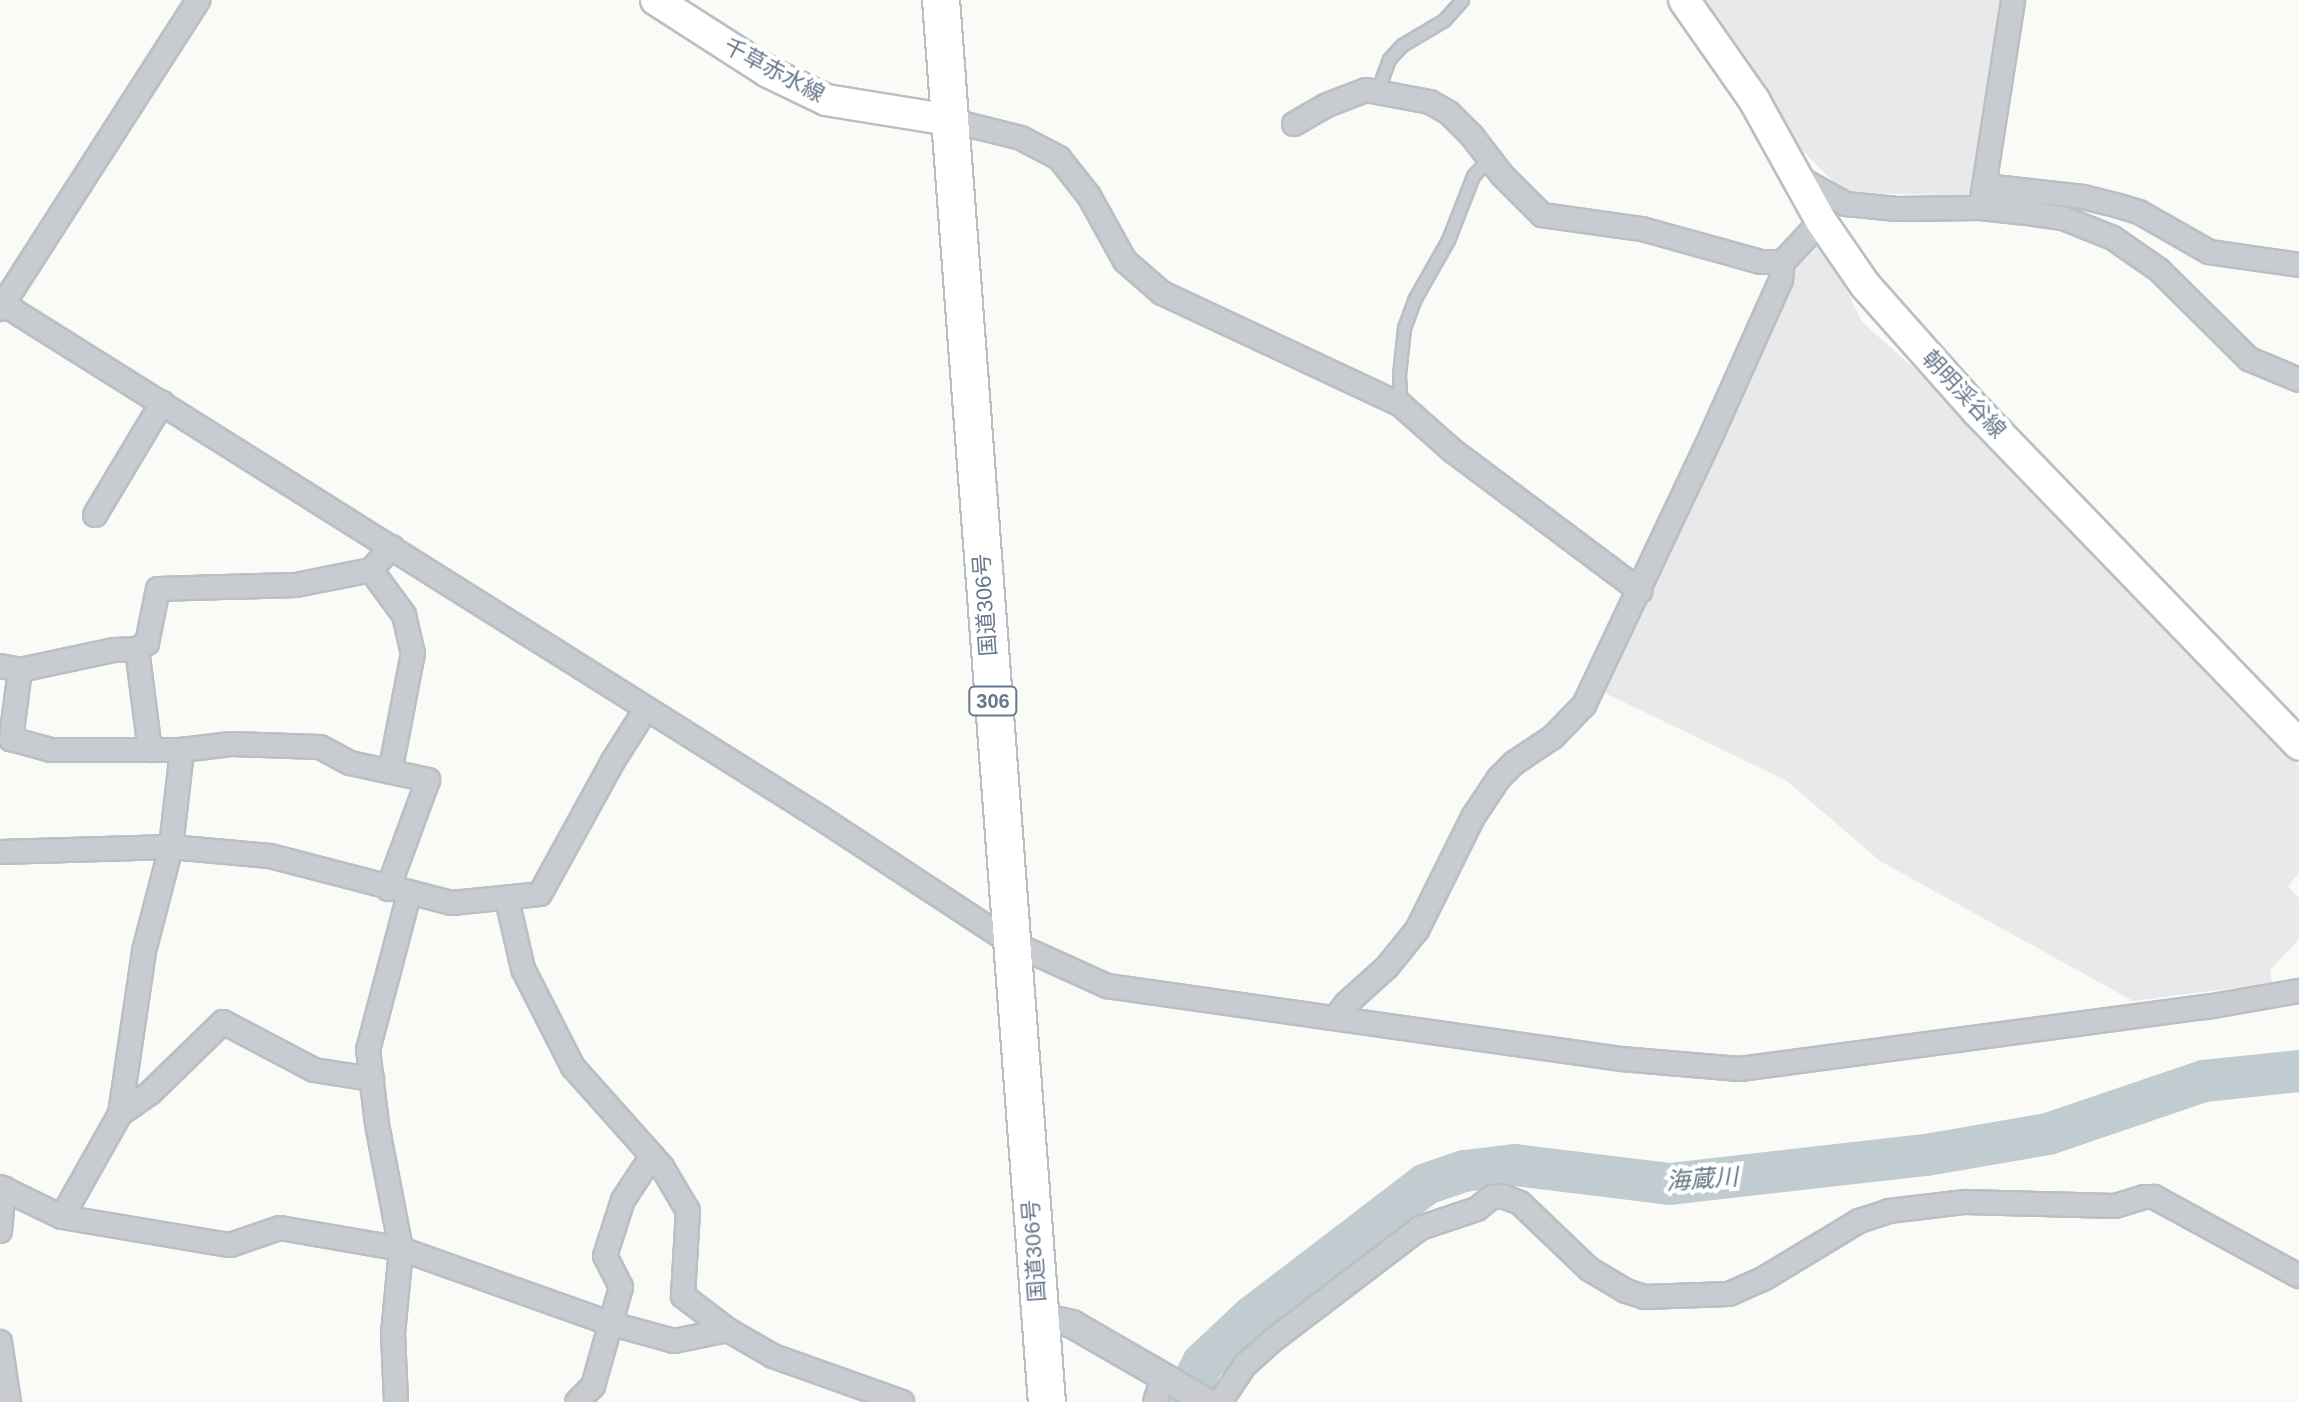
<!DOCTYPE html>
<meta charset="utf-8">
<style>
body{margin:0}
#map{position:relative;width:2299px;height:1402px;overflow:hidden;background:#fafaf7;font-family:Arial,"Noto Sans JP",sans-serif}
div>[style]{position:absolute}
.built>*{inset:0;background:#e8e9e8}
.river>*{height:42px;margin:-21px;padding:0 21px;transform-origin:21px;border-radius:21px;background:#c1ccd1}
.roads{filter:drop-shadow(2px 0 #b9bfc4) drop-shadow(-2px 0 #b9bfc4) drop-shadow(0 2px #b9bfc4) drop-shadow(0 -2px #b9bfc4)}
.service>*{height:11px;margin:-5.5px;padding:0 5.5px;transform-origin:5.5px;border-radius:5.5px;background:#c8cbd0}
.minor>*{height:22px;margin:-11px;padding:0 11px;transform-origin:11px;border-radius:11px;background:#c8cbd0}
.tertiary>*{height:26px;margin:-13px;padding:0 13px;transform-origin:13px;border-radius:13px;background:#c8cbd0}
.secondary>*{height:30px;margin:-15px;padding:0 15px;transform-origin:15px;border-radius:15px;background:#fff}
.trunk>*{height:36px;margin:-18px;padding:0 18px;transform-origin:18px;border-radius:18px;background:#fff}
span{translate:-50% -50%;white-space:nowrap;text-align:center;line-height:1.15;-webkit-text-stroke:8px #fff;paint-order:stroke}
.shield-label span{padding:2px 6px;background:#fff;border:2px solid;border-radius:6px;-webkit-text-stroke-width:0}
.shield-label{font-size:20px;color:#66788b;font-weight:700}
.street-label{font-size:22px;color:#66788b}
.water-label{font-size:24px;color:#637985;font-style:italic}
</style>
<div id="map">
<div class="built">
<i style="clip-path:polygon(1700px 0,2004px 0,1976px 186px,1967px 195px,1845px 193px,1796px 144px)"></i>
<i style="clip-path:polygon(1815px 240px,1834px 265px,1862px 322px,1955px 405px,2133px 587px,2299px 766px,2299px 873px,2288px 886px,2299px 898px,2299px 939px,2270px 970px,2272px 983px,2133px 1001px,1880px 861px,1787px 781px,1601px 691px,1797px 262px)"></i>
</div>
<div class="river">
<i style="left:1183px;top:1402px;width:44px;rotate:-62.9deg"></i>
<i style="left:1203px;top:1363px;width:67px;rotate:-43.2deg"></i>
<i style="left:1252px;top:1317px;width:219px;rotate:-37.4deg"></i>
<i style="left:1426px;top:1184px;width:40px;rotate:-18.9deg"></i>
<i style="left:1464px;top:1171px;width:51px;rotate:-6.7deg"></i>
<i style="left:1515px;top:1165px;width:156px;rotate:7deg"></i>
<i style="left:1670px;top:1184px;width:258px;rotate:-6.5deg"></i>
<i style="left:1926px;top:1155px;width:124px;rotate:-9.8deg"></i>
<i style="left:2048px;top:1134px;width:165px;rotate:-18.8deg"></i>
<i style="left:2204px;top:1081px;width:96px;rotate:-6deg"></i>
</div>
<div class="roads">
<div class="service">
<i style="left:1377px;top:92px;width:35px;rotate:-70deg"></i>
<i style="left:1389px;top:59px;width:19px;rotate:-47deg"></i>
<i style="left:1402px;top:45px;width:49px;rotate:-30.8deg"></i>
<i style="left:1444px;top:20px;width:27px;rotate:-48deg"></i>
<i style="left:1401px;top:405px;width:30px;rotate:-94deg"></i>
<i style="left:1399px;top:375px;width:47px;rotate:-83.9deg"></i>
<i style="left:1404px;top:328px;width:30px;rotate:-70deg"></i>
<i style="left:1414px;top:300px;width:69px;rotate:-60.5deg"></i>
<i style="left:1448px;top:240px;width:69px;rotate:-68.7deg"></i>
<i style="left:1473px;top:176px;width:24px;rotate:-48deg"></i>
</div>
<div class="minor">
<i style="left:949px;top:120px;width:74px;rotate:14deg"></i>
<i style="left:1021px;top:138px;width:43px;rotate:27.8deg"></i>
<i style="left:1059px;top:158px;width:48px;rotate:51.7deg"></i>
<i style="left:1089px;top:196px;width:74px;rotate:61deg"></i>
<i style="left:1125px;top:261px;width:49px;rotate:40.9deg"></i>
<i style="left:1162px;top:293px;width:264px;rotate:25.1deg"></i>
<i style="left:1401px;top:405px;width:69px;rotate:41.5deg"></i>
<i style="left:1453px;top:451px;width:234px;rotate:36.8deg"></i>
<i style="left:1294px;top:124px;width:38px;rotate:-30deg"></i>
<i style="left:1327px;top:105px;width:42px;rotate:-21deg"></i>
<i style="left:1366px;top:90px;width:65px;rotate:10.6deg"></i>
<i style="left:1430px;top:102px;width:22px;rotate:30deg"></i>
<i style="left:1449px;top:113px;width:33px;rotate:45deg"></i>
<i style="left:1472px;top:136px;width:49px;rotate:52.4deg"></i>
<i style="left:1502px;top:175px;width:57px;rotate:45deg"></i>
<i style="left:1542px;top:215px;width:101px;rotate:8deg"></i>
<i style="left:1642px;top:229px;width:123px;rotate:15.5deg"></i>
<i style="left:1761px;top:262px;width:22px"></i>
<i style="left:1799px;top:178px;width:54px;rotate:29deg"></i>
<i style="left:1846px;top:204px;width:51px;rotate:5.6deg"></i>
<i style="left:1897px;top:209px;width:83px;rotate:-0.7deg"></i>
<i style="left:1980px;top:208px;width:54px;rotate:6.3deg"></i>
<i style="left:2034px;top:214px;width:29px;rotate:8deg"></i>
<i style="left:2063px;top:218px;width:54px;rotate:21.8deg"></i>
<i style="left:2113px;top:238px;width:56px;rotate:34.8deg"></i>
<i style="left:2159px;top:270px;width:127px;rotate:44.7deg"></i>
<i style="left:2249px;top:359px;width:54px;rotate:22.8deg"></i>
<i style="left:1985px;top:186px;width:99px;rotate:6.4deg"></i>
<i style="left:2083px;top:197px;width:37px;rotate:14deg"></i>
<i style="left:2119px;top:206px;width:21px;rotate:17deg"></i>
<i style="left:2139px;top:212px;width:81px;rotate:29.7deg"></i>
<i style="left:2209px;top:252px;width:91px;rotate:8.2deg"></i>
<i style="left:1982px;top:199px;width:201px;rotate:-81.1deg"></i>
<i style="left:0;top:302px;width:970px;rotate:32.15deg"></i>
<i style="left:821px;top:818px;width:226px;rotate:33.3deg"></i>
<i style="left:1010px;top:942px;width:107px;rotate:24.4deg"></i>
<i style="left:1107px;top:986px;width:519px;rotate:8.08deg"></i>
<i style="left:1621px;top:1059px;width:119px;rotate:4.8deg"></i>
<i style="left:1740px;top:1069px;width:471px;rotate:-7.6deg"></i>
<i style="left:2207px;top:1007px;width:93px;rotate:-9.9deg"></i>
<i style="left:0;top:309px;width:367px;rotate:-57.3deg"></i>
<i style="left:95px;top:515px;width:131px;rotate:-59.1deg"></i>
<i style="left:371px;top:570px;width:56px;rotate:53.7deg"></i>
<i style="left:404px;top:615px;width:39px;rotate:77deg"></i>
<i style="left:413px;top:653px;width:121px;rotate:100.9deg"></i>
<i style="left:137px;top:649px;width:102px;rotate:82.7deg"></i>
<i style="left:0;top:666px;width:20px;rotate:11deg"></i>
<i style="left:20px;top:670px;width:96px;rotate:-12deg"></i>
<i style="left:114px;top:650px;width:23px;rotate:-2deg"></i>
<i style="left:137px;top:649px;width:12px;rotate:-31deg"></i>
<i style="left:147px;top:643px;width:55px;rotate:-78.5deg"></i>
<i style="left:158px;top:589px;width:138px;rotate:-1.7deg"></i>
<i style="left:296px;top:585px;width:76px;rotate:-11.3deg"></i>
<i style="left:371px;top:570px;width:31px;rotate:-48deg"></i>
<i style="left:20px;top:670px;width:70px;rotate:97.4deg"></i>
<i style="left:11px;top:739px;width:41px;rotate:15.4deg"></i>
<i style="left:51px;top:750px;width:131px"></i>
<i style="left:0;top:852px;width:171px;rotate:-1.7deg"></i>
<i style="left:171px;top:847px;width:99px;rotate:5.2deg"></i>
<i style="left:270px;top:856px;width:188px;rotate:14.5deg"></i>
<i style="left:452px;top:903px;width:88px;rotate:-5.8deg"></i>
<i style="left:540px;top:894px;width:152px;rotate:-61.2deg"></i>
<i style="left:613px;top:761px;width:62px;rotate:-57.6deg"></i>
<i style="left:507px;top:899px;width:72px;rotate:77.1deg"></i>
<i style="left:523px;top:969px;width:110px;rotate:63deg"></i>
<i style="left:573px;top:1067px;width:134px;rotate:48.3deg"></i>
<i style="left:662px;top:1167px;width:51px;rotate:59.4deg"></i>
<i style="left:688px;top:1211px;width:85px;rotate:93.4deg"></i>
<i style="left:683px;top:1296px;width:56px;rotate:37.1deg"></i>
<i style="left:1336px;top:1017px;width:16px;rotate:-52deg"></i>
<i style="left:1346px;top:1004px;width:55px;rotate:-42.1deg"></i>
<i style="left:1387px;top:967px;width:48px;rotate:-51deg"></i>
<i style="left:1417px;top:930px;width:126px;rotate:-63.6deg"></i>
<i style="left:1473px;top:817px;width:47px;rotate:-56.3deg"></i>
<i style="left:1499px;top:778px;width:21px;rotate:-45deg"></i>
<i style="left:1514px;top:763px;width:47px;rotate:-33.7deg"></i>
<i style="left:1553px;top:737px;width:45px;rotate:-45.9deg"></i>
<i style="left:1584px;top:705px;width:300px;rotate:-64.7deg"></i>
<i style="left:1712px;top:434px;width:169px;rotate:-65.9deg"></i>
<i style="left:1781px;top:280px;width:18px;rotate:-84deg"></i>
<i style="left:1783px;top:262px;width:56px;rotate:-47.2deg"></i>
<i style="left:120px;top:1114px;width:37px;rotate:-35deg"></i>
<i style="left:150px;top:1093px;width:102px;rotate:-44.2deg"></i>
<i style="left:223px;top:1022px;width:103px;rotate:27.8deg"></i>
<i style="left:314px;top:1070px;width:59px;rotate:8.8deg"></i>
<i style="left:0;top:1187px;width:69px;rotate:25.8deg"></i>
<i style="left:62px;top:1217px;width:170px;rotate:9.5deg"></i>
<i style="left:230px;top:1245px;width:53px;rotate:-18.8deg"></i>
<i style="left:280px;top:1228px;width:123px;rotate:9.8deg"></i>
<i style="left:401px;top:1249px;width:224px;rotate:19.6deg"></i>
<i style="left:612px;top:1324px;width:64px;rotate:15.3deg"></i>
<i style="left:674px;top:1341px;width:55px;rotate:-11.5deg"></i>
<i style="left:728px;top:1330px;width:52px;rotate:30deg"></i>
<i style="left:773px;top:1356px;width:137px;rotate:19.6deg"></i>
<i style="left:62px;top:1217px;width:118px;rotate:-60.6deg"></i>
<i style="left:120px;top:1114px;width:165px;rotate:-81.6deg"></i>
<i style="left:144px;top:951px;width:107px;rotate:-75.4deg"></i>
<i style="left:171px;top:847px;width:98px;rotate:-83.5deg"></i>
<i style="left:182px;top:750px;width:49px;rotate:-7deg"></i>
<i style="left:231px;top:744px;width:89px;rotate:1.9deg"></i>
<i style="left:320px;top:747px;width:34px;rotate:28deg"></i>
<i style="left:350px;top:763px;width:80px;rotate:12.3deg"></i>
<i style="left:428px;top:780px;width:116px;rotate:110.2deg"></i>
<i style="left:0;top:1231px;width:43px;rotate:-84.7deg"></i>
<i style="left:0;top:1342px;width:61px;rotate:81.5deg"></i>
<i style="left:396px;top:1402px;width:68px;rotate:-92.5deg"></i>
<i style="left:393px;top:1334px;width:85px;rotate:-84.6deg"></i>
<i style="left:401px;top:1249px;width:127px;rotate:-100.9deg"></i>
<i style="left:377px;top:1124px;width:75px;rotate:-96.9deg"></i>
<i style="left:368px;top:1050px;width:160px;rotate:-75.2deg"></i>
<i style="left:577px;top:1402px;width:23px;rotate:-45deg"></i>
<i style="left:593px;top:1386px;width:103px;rotate:-74.2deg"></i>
<i style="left:621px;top:1287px;width:35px;rotate:-117deg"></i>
<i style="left:605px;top:1256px;width:59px;rotate:-72.2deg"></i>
<i style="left:623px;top:1200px;width:53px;rotate:-56.6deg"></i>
<i style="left:1155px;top:1402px;width:25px;rotate:-72deg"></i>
<i style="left:1220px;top:1402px;width:45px;rotate:-56deg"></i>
<i style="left:1245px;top:1365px;width:38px;rotate:-42deg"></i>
<i style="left:1273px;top:1340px;width:185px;rotate:-37.3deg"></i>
<i style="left:1420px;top:1228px;width:60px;rotate:-18.4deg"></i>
<i style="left:1477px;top:1209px;width:19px;rotate:-39deg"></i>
<i style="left:1492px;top:1197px;width:10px;rotate:-6deg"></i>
<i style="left:1502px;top:1196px;width:19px;rotate:21deg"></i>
<i style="left:1520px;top:1203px;width:95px;rotate:43.7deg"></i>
<i style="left:1589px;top:1269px;width:43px;rotate:30.7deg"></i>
<i style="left:1626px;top:1291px;width:19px;rotate:18deg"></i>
<i style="left:1644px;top:1297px;width:85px;rotate:-2deg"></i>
<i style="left:1729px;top:1294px;width:37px;rotate:-24deg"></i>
<i style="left:1763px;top:1279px;width:112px;rotate:-31.1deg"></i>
<i style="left:1859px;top:1221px;width:32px;rotate:-18deg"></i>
<i style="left:1889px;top:1211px;width:77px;rotate:-6.8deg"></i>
<i style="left:1965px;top:1202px;width:150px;rotate:1.5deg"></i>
<i style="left:2115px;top:1206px;width:30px;rotate:-17deg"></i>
<i style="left:2144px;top:1197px;width:10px"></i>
<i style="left:2154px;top:1197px;width:165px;rotate:28.6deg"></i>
</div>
<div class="tertiary">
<i style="left:1040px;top:1317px;width:33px;rotate:12deg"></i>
<i style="left:1072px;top:1324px;width:156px;rotate:30deg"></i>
</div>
<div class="secondary">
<i style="left:656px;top:0;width:133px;rotate:32.7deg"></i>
<i style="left:768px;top:72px;width:64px;rotate:25.8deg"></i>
<i style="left:826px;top:100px;width:125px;rotate:9.2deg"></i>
<i style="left:1684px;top:0;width:122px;rotate:55deg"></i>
<i style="left:1754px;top:100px;width:138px;rotate:61deg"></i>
<i style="left:1821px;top:221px;width:78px;rotate:55.5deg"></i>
<i style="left:1865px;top:285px;width:169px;rotate:48.4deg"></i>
<i style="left:1977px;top:411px;width:464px;rotate:46deg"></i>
</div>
<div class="trunk">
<i style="left:941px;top:0;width:1406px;rotate:85.68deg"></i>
</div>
</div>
<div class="shield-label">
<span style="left:993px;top:701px">306</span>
</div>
<div class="street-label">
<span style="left:774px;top:70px;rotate:28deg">千草赤水線</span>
<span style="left:1964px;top:394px;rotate:47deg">朝明渓谷線</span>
<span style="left:985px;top:605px;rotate:-94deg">国道306号</span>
<span style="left:1034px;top:1251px;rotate:-94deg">国道306号</span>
</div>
<div class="water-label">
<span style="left:1702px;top:1179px;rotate:-4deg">海蔵川</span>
</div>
</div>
